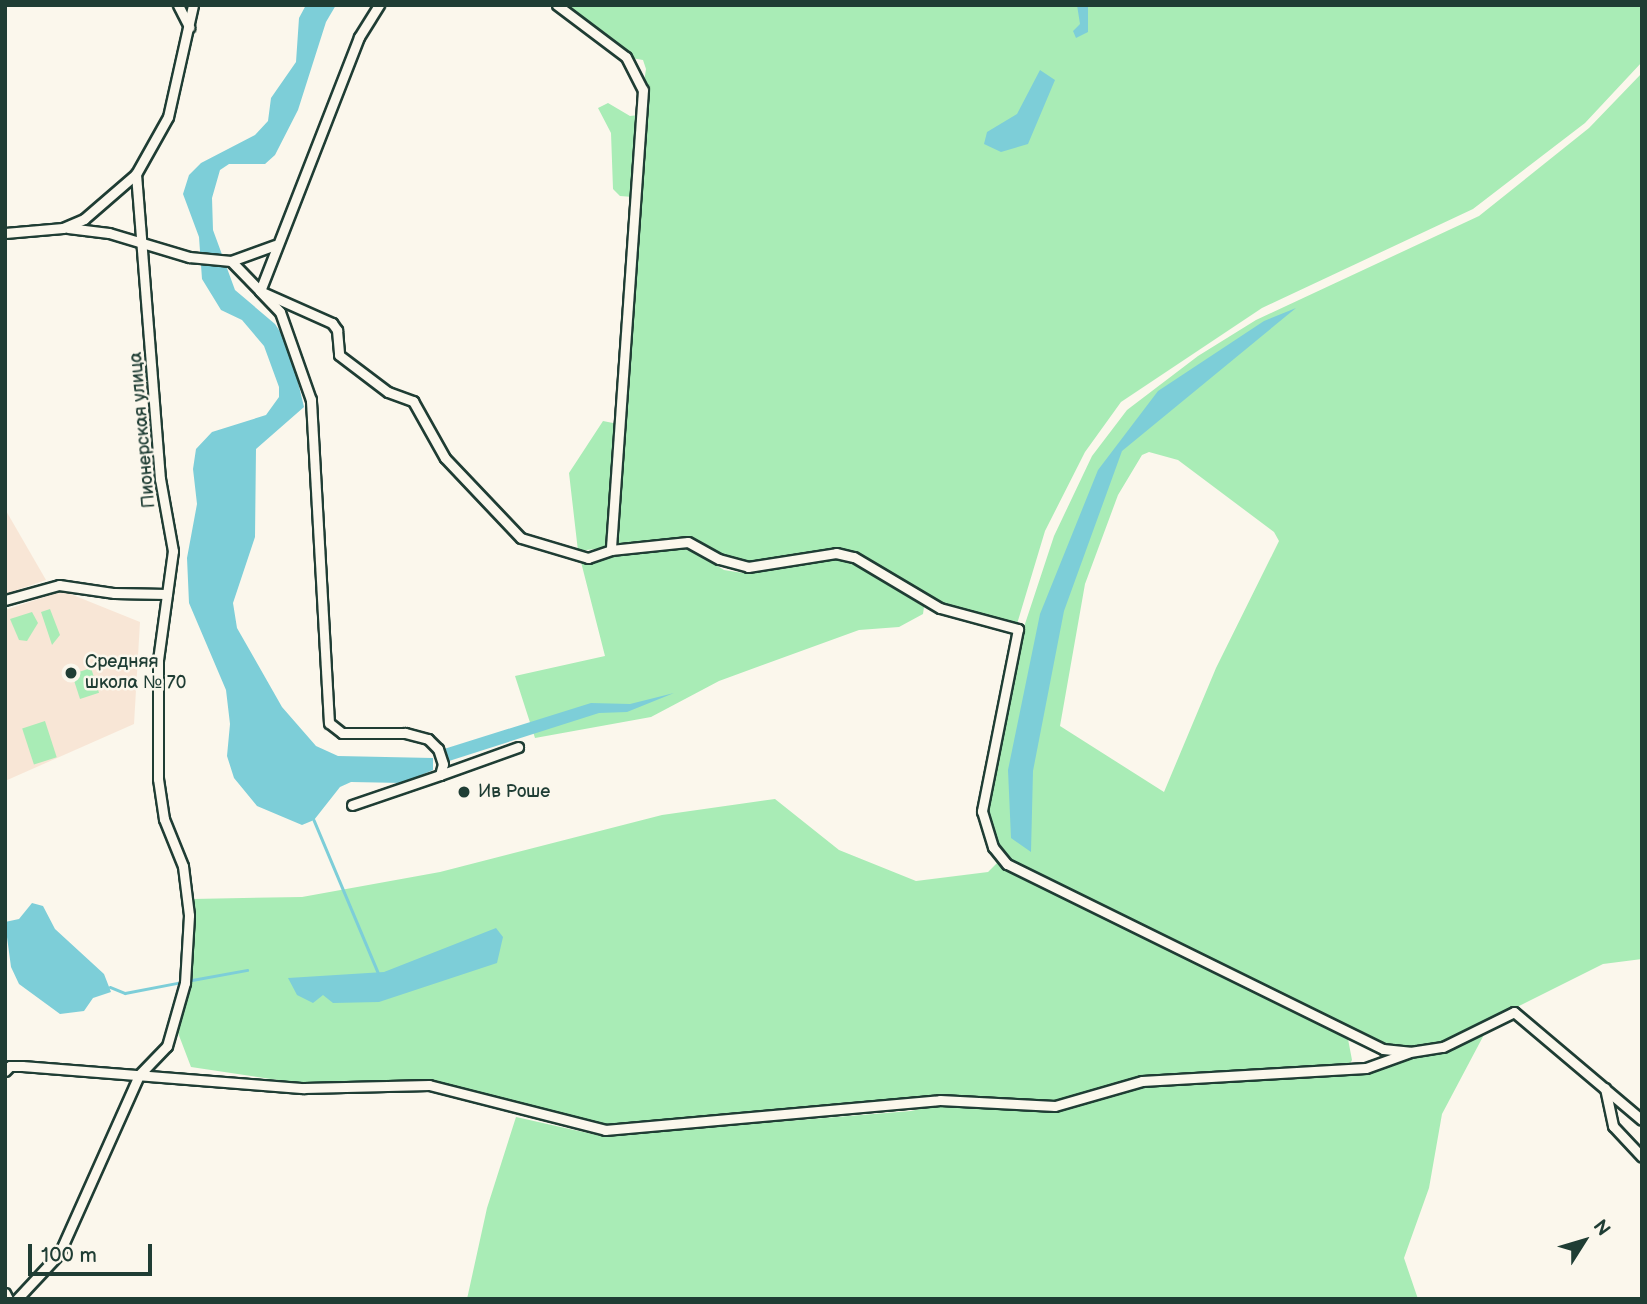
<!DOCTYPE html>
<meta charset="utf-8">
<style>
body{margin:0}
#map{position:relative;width:1647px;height:1304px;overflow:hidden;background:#fbf7ec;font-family:"Balsamiq Sans",sans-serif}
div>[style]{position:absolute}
.built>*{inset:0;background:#f8e6d6}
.green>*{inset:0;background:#a9ecb6;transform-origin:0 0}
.water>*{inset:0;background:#7dced8}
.stream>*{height:2.5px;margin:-1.25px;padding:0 1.25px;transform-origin:1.25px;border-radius:1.25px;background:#7dced8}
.roads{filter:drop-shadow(2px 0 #1f3d34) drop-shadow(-2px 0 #1f3d34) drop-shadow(0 2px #1f3d34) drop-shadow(0 -2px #1f3d34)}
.street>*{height:9px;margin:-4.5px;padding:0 4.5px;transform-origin:4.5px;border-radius:4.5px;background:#fbf7ec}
.dots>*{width:19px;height:19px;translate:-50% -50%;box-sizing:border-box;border:4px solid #fbf7ec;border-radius:50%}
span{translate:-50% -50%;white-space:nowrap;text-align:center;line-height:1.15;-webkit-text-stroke:5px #fbf7ec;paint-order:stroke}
.street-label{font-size:18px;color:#1f3d34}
.poi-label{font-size:18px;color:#1f3d34}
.left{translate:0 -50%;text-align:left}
.frame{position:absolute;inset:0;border:7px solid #1f3d34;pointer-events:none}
.north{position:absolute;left:1549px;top:1206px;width:70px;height:70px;-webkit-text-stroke:5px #fbf7ec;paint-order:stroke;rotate:53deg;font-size:19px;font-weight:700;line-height:28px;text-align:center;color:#1f3d34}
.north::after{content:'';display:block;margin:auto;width:24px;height:32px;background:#1f3d34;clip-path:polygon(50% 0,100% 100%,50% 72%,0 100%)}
.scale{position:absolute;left:28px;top:1244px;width:124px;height:32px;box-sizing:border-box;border:4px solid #1f3d34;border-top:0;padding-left:9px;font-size:21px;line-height:24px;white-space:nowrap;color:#1f3d34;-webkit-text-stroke:5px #fbf7ec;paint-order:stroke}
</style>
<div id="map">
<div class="built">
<i style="clip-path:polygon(5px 509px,46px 580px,5px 594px)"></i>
<i style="clip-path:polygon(63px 591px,140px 622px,134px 724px,5px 781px,5px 610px)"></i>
</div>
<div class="green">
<i style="clip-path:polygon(559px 5px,1642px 5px,1642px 62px,1585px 123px,1473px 209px,1262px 308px,1121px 402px,1085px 452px,1045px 531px,1017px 624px,942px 606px,848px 552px,746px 566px,688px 538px,578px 551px,569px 473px,603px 421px,618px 424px,633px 197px,620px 196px,613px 189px,611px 133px,598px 108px,608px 103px,630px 116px,639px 115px,646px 69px,643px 60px,631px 58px)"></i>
<i style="clip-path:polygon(evenodd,1642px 73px,1642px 959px,1603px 964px,1449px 1041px,1410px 1049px,1384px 1046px,1004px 856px,997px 846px,985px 799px,1022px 633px,1054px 536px,1092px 456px,1127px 410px,1198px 356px,1256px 320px,1479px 216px,1589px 128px,1642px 73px,1149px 452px,1178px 460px,1274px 532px,1279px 541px,1216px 668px,1164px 792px,1060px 726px,1085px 584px,1118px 495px,1142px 455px,1149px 452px)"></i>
<i style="clip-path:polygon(672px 548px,693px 551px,724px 570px,743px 573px,824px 558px,846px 559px,924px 607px,923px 614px,899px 627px,859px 630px,719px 681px,651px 717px,535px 738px,515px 676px,605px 656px,581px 562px)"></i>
<i style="clip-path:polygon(50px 609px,60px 635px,52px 645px,41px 612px)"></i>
<i style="clip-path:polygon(32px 612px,38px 623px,27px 641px,19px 640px,10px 619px)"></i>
<i style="left:91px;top:668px;width:26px;height:20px;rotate:72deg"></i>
<i style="left:45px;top:721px;width:38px;height:24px;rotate:72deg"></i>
<i style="clip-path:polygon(775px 799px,839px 850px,916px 881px,988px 872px,999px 861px,1342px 1033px,1348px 1039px,1352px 1060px,1349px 1066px,1271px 1073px,1169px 1075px,1062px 1102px,942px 1095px,607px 1126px,425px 1080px,305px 1084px,191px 1067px,175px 1025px,188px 986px,195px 923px,192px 899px,302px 897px,440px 872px,662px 815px)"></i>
<i style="clip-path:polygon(1487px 1029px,1442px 1114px,1429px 1188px,1404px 1258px,1418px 1299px,467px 1299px,487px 1208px,516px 1117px,601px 1136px,911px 1111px,941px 1104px,1036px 1107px,1169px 1080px,1365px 1072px)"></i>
</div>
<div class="water">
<i style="clip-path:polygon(306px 5px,336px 5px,326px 22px,298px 110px,275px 155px,265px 164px,229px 164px,220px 170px,212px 198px,213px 230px,235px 290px,275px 324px,289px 345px,304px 407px,256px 449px,255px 537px,233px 603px,237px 628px,282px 707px,316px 746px,338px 756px,433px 758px,433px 770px,403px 783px,351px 782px,340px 787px,314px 820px,302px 825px,257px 806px,234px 778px,227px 756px,230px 724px,226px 690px,189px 603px,187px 558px,197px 504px,193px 469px,196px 449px,212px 432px,266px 415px,279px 397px,279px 387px,264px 346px,242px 320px,221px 310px,202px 279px,199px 237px,183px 194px,189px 175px,201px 163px,255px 135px,268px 121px,271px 98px,296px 62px,299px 18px)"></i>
<i style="clip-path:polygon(1077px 5px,1088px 5px,1088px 32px,1076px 38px,1073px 31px,1080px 24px)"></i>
<i style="clip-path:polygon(1040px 70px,1055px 80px,1028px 144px,1001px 152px,984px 144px,987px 132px,1017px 114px)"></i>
<i style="clip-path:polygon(1296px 308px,1122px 451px,1064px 611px,1033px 771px,1031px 852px,1011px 838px,1008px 770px,1040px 614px,1098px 470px,1158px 391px,1264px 321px)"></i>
<i style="clip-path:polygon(674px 693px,627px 712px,599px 713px,449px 761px,444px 749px,591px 703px,630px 704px)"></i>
<i style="clip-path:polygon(32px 903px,43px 906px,55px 929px,104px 974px,111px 992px,93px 998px,84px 1011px,60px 1014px,19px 984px,11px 967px,5px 922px,19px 919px)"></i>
<i style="clip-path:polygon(496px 928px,503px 937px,497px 963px,379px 1002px,333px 1003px,323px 995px,313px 1003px,297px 995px,288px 978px,384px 972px)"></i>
</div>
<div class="stream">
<i style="left:314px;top:820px;width:165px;rotate:67.2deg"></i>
<i style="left:192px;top:980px;width:56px;rotate:-10.3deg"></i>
<i style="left:110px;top:987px;width:16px;rotate:22deg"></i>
<i style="left:125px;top:993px;width:53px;rotate:-10.9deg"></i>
</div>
<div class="roads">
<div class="street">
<i style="left:178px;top:5px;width:25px;rotate:63deg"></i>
<i style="left:557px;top:5px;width:86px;rotate:37deg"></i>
<i style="left:626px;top:57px;width:37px;rotate:63deg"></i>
<i style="left:643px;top:90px;width:461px;rotate:94deg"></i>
<i style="left:68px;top:228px;width:41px;rotate:7deg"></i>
<i style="left:109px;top:233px;width:84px;rotate:16.7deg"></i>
<i style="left:189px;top:257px;width:42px;rotate:5.4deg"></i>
<i style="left:231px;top:261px;width:47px;rotate:-20deg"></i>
<i style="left:5px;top:233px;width:58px;rotate:-4.9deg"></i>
<i style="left:63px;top:228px;width:23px;rotate:-23deg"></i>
<i style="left:84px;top:219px;width:69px;rotate:-40.9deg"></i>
<i style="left:136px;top:174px;width:65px;rotate:-60.7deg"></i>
<i style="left:168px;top:117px;width:115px;rotate:-77.4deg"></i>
<i style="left:231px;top:261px;width:42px;rotate:46deg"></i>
<i style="left:260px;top:291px;width:79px;rotate:24deg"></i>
<i style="left:332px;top:323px;width:9px;rotate:54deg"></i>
<i style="left:337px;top:330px;width:25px;rotate:85deg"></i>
<i style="left:339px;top:355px;width:61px;rotate:37.1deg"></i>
<i style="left:388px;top:392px;width:27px;rotate:20deg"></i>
<i style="left:413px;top:401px;width:65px;rotate:60.7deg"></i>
<i style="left:445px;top:458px;width:110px;rotate:46.5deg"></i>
<i style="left:521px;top:538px;width:70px;rotate:16.6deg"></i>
<i style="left:588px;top:558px;width:24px;rotate:-19deg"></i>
<i style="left:611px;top:550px;width:77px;rotate:-5.9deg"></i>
<i style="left:688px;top:542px;width:35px;rotate:29deg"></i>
<i style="left:719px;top:559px;width:30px;rotate:15deg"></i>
<i style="left:748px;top:567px;width:89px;rotate:-9deg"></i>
<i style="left:836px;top:553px;width:18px;rotate:13deg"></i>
<i style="left:854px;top:557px;width:100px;rotate:30.7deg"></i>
<i style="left:940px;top:608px;width:81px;rotate:15.1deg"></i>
<i style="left:1018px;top:629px;width:186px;rotate:101.2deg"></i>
<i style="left:982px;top:811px;width:38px;rotate:73deg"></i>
<i style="left:993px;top:847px;width:22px;rotate:51deg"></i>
<i style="left:1007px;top:864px;width:419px;rotate:26.2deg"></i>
<i style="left:1383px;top:1049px;width:27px;rotate:6deg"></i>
<i style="left:1410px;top:1052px;width:33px;rotate:-9deg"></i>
<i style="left:1443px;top:1047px;width:79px;rotate:-26.2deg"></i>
<i style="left:1514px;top:1012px;width:167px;rotate:40.2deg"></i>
<i style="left:5px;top:600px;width:56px;rotate:-15.5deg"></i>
<i style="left:59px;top:585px;width:56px;rotate:8.3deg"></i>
<i style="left:114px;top:593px;width:53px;rotate:1.1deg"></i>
<i style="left:440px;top:775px;width:83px;rotate:-19.7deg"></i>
<i style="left:352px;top:805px;width:93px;rotate:-18.8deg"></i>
<i style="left:440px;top:775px;width:11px;rotate:-75deg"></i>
<i style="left:443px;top:764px;width:16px;rotate:-108deg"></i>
<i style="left:438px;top:749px;width:14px;rotate:-135deg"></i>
<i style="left:428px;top:739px;width:24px;rotate:-165deg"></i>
<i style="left:405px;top:733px;width:63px;rotate:180deg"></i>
<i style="left:342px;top:733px;width:16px;rotate:-142deg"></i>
<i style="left:329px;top:723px;width:324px;rotate:-93.2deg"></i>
<i style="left:311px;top:400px;width:93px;rotate:-109.4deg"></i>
<i style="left:280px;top:312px;width:29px;rotate:-134deg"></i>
<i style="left:260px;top:291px;width:273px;rotate:-68.7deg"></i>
<i style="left:359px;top:37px;width:38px;rotate:-58deg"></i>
<i style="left:5px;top:1071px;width:7px;rotate:-45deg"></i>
<i style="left:10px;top:1066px;width:12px"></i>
<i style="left:22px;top:1066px;width:283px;rotate:4.5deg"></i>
<i style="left:304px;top:1088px;width:125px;rotate:-1.4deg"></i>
<i style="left:429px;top:1085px;width:182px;rotate:14.3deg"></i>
<i style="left:605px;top:1130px;width:336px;rotate:-5.1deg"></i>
<i style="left:940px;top:1100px;width:115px;rotate:3deg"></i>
<i style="left:1055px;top:1106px;width:91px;rotate:-16deg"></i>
<i style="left:1142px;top:1081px;width:224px;rotate:-3.3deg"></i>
<i style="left:1366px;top:1068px;width:45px;rotate:-19.7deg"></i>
<i style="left:1605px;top:1088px;width:39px;rotate:78deg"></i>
<i style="left:1613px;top:1126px;width:42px;rotate:46.9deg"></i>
<i style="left:5px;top:1293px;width:7px;rotate:63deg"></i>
<i style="left:17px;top:1299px;width:62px;rotate:-47deg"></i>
<i style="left:59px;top:1254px;width:196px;rotate:-65.9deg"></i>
<i style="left:139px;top:1075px;width:40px;rotate:-46deg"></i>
<i style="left:167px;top:1046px;width:66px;rotate:-74.1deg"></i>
<i style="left:185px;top:983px;width:68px;rotate:-86.6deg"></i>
<i style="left:189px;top:915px;width:49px;rotate:-97deg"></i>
<i style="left:183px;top:866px;width:51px;rotate:-112deg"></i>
<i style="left:164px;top:819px;width:40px;rotate:-98.5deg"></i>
<i style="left:158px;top:779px;width:119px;rotate:-90deg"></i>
<i style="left:158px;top:660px;width:110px;rotate:-82.2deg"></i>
<i style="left:173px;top:551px;width:73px;rotate:-100.2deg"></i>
<i style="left:160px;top:479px;width:306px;rotate:-94.5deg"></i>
</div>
</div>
<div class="dots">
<i style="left:71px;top:673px;background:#1f3d34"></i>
<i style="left:464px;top:792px;background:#1f3d34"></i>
</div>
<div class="street-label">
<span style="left:143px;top:430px;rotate:-95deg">Пионерская улица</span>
</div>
<div class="poi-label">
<span class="left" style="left:85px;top:673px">Средняя<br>школа № 70</span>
<span class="left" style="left:478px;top:792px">Ив Роше</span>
</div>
<div class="frame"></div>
<div class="north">N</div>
<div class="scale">100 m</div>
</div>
